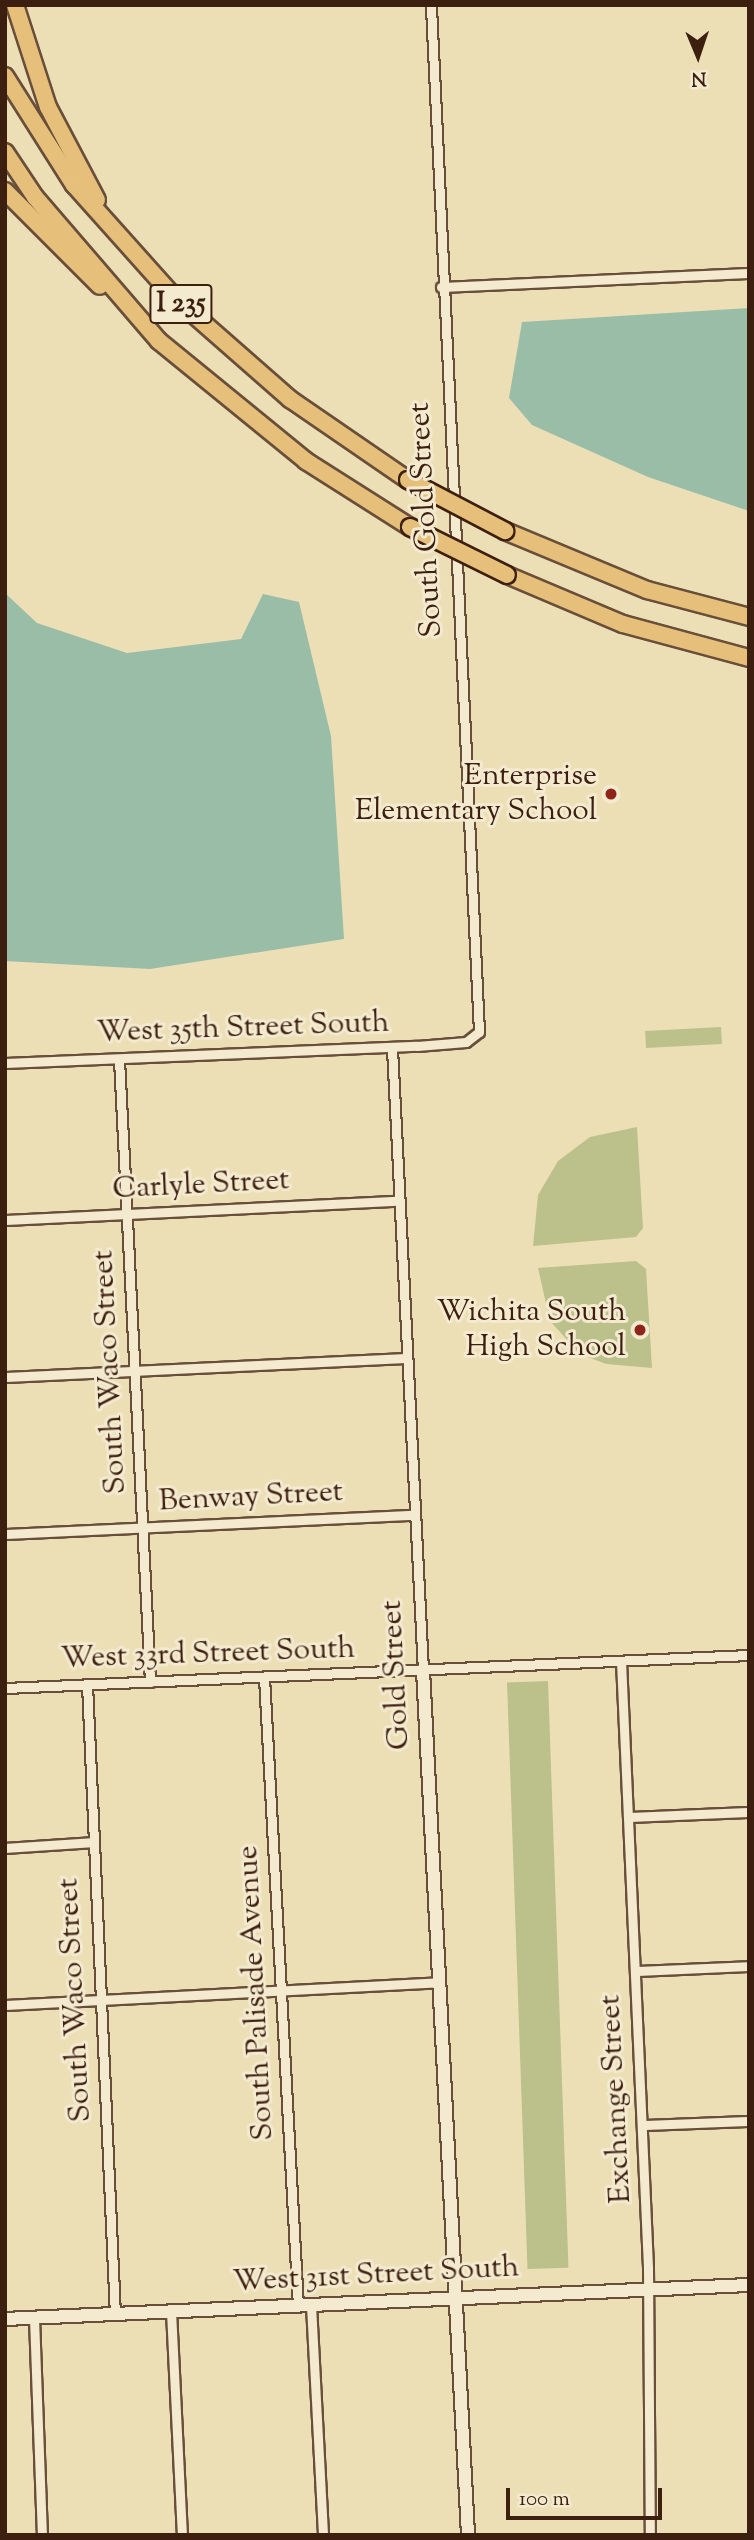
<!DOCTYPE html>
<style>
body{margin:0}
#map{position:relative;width:754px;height:2540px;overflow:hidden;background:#ecdfb6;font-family:"Sorts Mill Goudy",serif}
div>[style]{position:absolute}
.green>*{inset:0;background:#bcc18b;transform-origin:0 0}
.water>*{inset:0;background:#9abda8}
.roads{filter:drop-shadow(2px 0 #694f3a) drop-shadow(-2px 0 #694f3a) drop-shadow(0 2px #694f3a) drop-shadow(0 -2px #694f3a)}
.street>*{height:9px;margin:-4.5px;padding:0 4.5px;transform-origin:4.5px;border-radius:4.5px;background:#f3ead0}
.secondary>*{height:12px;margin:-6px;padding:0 6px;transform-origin:6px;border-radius:6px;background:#f3ead0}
.highway>*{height:16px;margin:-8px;padding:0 8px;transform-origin:8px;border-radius:8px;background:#e6c07b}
.bridges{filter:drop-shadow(2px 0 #3d1f10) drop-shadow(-2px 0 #3d1f10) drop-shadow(0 2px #3d1f10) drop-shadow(0 -2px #3d1f10)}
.highway-bridge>*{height:16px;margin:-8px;padding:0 8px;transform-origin:8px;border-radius:8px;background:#e6c07b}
.dots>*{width:19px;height:19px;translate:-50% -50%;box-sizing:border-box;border:4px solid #f3ead0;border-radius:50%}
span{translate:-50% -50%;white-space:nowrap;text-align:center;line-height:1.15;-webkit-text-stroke:6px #f3ead0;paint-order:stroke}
.shield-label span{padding:2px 5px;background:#f3ead0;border:2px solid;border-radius:5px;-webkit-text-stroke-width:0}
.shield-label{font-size:28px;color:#3d1f10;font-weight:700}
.street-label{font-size:30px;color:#3d1f10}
.poi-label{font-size:30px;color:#3d1f10}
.right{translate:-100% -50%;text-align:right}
.frame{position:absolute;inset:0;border:7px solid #3d1f10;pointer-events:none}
.north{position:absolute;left:663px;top:21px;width:70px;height:70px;-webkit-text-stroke:5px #f3ead0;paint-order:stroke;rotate:178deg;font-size:19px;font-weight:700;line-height:28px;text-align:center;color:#3d1f10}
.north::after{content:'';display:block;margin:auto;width:24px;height:32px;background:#3d1f10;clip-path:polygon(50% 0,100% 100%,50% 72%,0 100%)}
.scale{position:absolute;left:506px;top:2488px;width:156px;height:32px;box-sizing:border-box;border:4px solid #3d1f10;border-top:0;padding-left:9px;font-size:21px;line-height:24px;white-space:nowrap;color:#3d1f10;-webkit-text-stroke:5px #f3ead0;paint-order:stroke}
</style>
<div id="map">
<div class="green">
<i style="left:721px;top:1027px;width:17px;height:76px;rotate:87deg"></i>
<i style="clip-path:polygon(637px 1127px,643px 1228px,636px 1237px,533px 1246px,538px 1195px,558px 1161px,590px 1137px)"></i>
<i style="clip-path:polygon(636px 1261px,646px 1269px,652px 1368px,606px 1364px,580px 1354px,550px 1321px,538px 1268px)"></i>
<i style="left:548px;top:1681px;width:587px;height:41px;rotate:88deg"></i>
</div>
<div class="water">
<i style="clip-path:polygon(749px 308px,749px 511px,648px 477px,532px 425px,509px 398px,522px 322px)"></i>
<i style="clip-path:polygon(5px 593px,37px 623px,127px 653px,241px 639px,263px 594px,299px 602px,331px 736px,344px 939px,150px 969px,5px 961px)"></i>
</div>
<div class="roads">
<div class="street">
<i style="left:441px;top:287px;width:308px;rotate:-2.6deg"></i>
<i style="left:392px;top:1048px;width:623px;rotate:87.15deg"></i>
<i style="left:119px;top:1059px;width:624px;rotate:87.15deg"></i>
<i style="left:5px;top:1063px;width:412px;rotate:-2.4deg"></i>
<i style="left:417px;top:1046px;width:49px;rotate:-4.7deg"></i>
<i style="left:466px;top:1042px;width:16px;rotate:-38deg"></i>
<i style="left:479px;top:1032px;width:1028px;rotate:-92.68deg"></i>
<i style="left:5px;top:1220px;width:393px;rotate:-2.8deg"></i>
<i style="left:5px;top:1377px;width:402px;rotate:-2.7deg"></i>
<i style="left:5px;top:1534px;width:410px;rotate:-2.7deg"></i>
<i style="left:621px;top:1661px;width:608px;rotate:87.45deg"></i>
<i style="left:648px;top:2268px;width:267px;rotate:89.6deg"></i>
<i style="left:264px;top:1677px;width:630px;rotate:86.91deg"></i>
<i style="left:87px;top:1684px;width:631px;rotate:87.46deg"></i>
<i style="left:5px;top:1688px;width:745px;rotate:-2.54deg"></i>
<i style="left:628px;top:1817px;width:121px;rotate:-2.4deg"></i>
<i style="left:5px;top:1848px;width:89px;rotate:-3.9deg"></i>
<i style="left:636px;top:1971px;width:113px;rotate:-2.5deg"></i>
<i style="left:5px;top:2005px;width:435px;rotate:-3deg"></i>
<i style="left:643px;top:2125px;width:106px;rotate:-2.2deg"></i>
<i style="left:311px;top:2305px;width:230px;rotate:87deg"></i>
<i style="left:171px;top:2311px;width:224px;rotate:87.2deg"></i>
<i style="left:34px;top:2318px;width:217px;rotate:87.9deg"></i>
</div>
<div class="secondary">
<i style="left:423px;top:1670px;width:866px;rotate:87.02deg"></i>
<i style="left:5px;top:2319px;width:745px;rotate:-2.62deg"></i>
</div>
<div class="highway">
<i style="left:15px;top:5px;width:107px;rotate:72.1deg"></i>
<i style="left:48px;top:107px;width:105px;rotate:62.2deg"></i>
<i style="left:5px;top:76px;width:129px;rotate:57.7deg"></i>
<i style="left:74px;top:185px;width:153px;rotate:48.2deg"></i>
<i style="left:176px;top:299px;width:152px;rotate:41.3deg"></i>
<i style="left:290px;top:399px;width:143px;rotate:34.5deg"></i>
<i style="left:5px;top:152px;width:54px;rotate:56.3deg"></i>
<i style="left:35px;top:197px;width:190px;rotate:49.3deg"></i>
<i style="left:159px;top:341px;width:190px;rotate:39.2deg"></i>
<i style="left:306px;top:461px;width:123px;rotate:32.4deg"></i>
<i style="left:5px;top:191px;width:134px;rotate:45deg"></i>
<i style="left:505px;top:531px;width:154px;rotate:22.6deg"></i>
<i style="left:647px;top:590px;width:106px;rotate:14.8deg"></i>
<i style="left:507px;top:575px;width:126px;rotate:22.9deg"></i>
<i style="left:623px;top:624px;width:131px;rotate:15.1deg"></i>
</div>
</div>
<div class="bridges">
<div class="highway-bridge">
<i style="left:408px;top:480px;width:110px;rotate:27.7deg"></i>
<i style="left:410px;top:527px;width:108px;rotate:26.3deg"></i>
</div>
</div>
<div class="dots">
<i style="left:611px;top:794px;background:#8f2418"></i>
<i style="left:640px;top:1330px;background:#8f2418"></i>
</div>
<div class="shield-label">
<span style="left:181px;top:304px">I 235</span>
</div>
<div class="street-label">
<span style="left:427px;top:520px;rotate:-93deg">South Gold Street</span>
<span style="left:243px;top:1029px;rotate:-2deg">West 35th Street South</span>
<span style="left:201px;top:1186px;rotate:-3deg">Carlyle Street</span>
<span style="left:111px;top:1372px;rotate:-93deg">South Waco Street</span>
<span style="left:251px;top:1498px;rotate:-3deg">Benway Street</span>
<span style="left:208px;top:1655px;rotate:-2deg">West 33rd Street South</span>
<span style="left:397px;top:1675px;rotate:-93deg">Gold Street</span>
<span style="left:257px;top:1993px;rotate:-93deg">South Palisade Avenue</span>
<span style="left:76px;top:2000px;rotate:-93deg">South Waco Street</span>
<span style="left:617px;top:2099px;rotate:-93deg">Exchange Street</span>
<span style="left:376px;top:2276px;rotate:-3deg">West 31st Street South</span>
</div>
<div class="poi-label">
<span class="right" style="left:597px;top:794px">Enterprise<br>Elementary School</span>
<span class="right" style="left:626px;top:1330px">Wichita South<br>High School</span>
</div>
<div class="frame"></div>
<div class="north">N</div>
<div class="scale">100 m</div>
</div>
